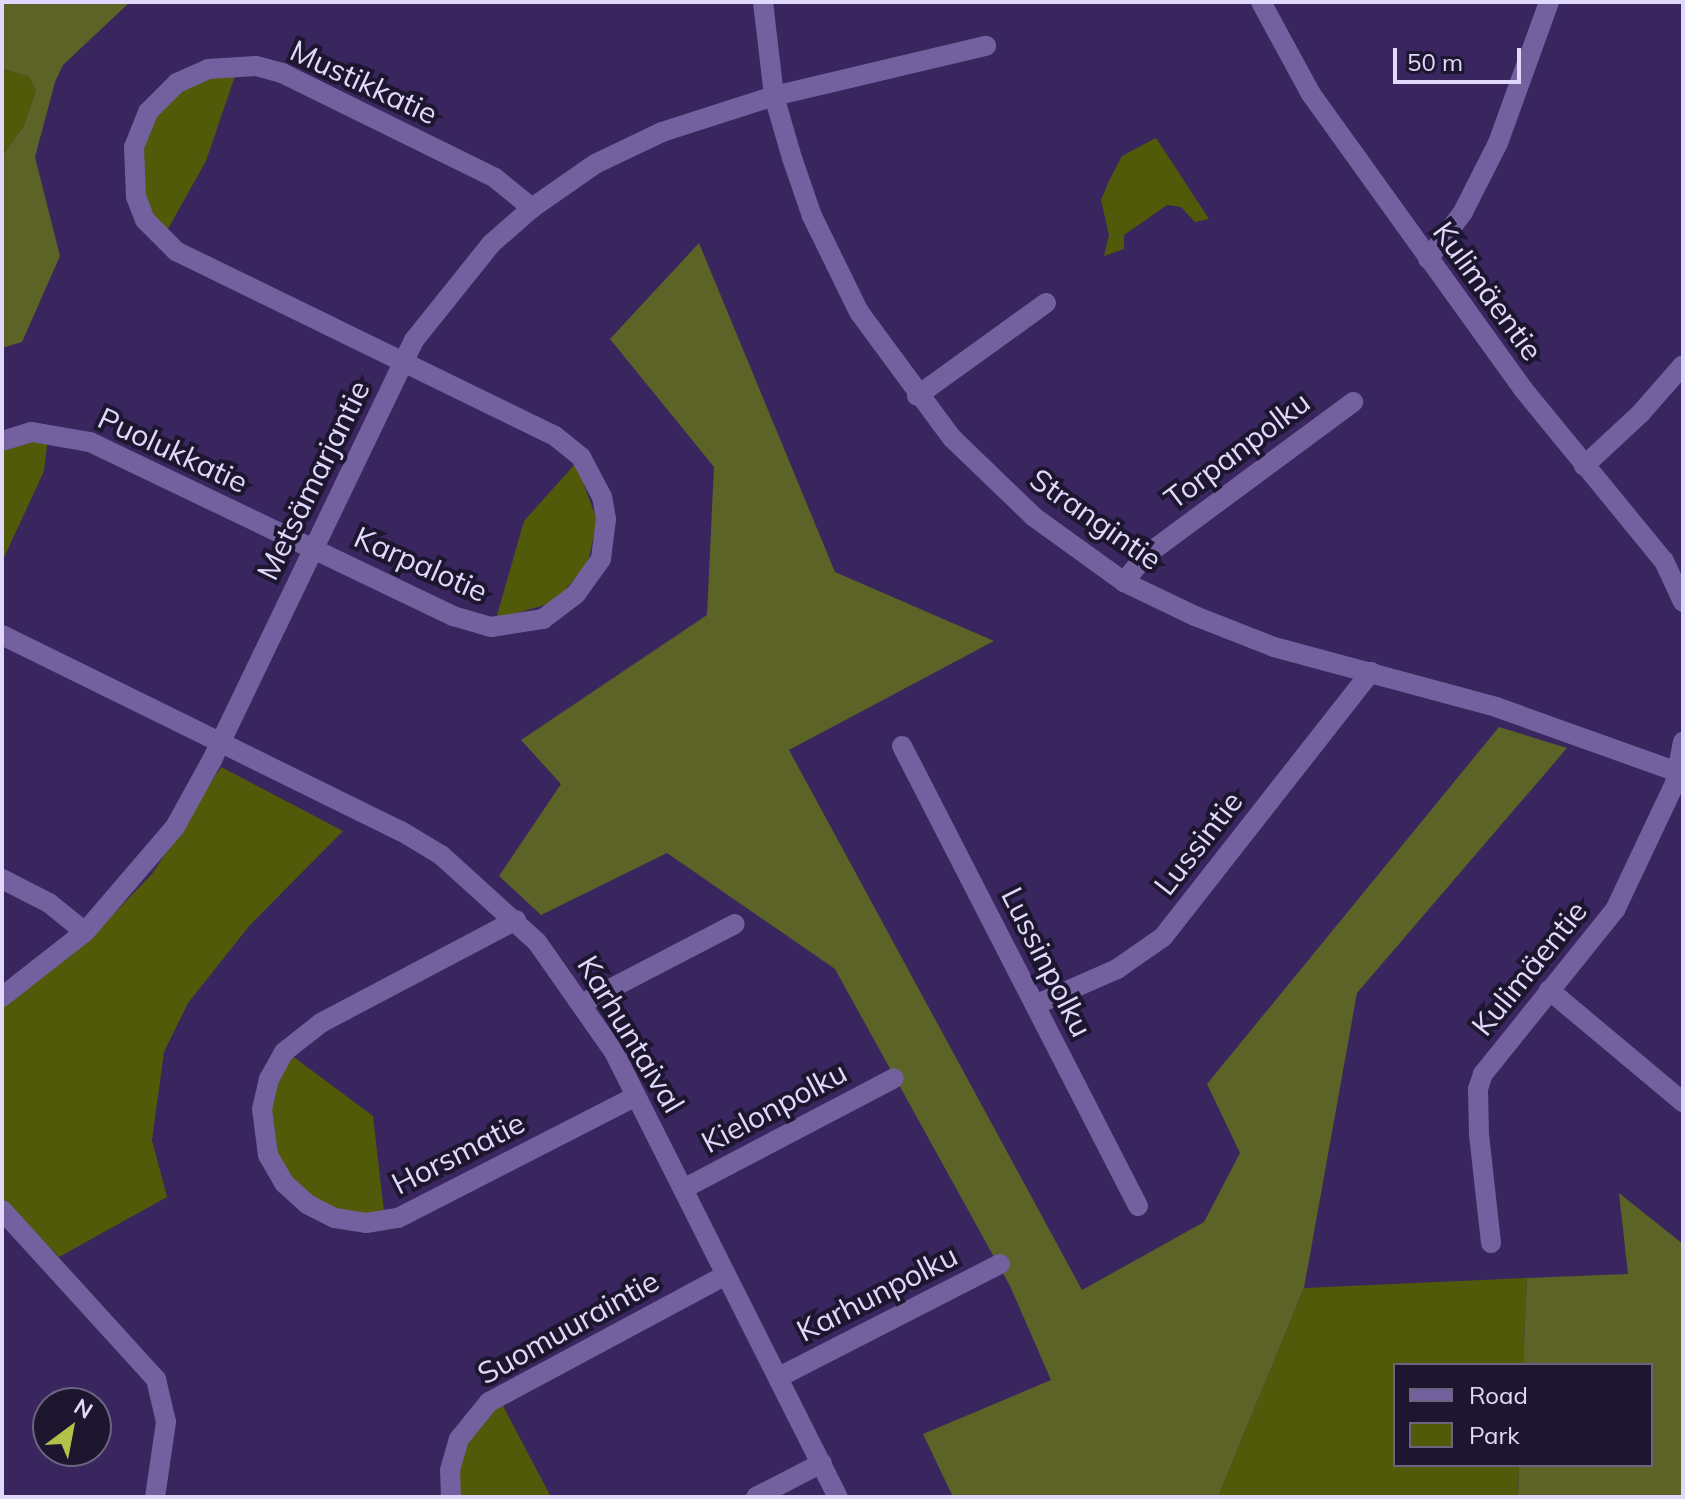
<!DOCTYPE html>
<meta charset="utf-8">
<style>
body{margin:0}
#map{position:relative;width:1685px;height:1499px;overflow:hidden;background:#39265e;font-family:Mulish,sans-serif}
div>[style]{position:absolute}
.green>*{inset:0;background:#515a08}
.forest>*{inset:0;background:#5b6326}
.minor>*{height:20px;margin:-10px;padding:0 10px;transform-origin:10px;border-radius:10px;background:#72619e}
span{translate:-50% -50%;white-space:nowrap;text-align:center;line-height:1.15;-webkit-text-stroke:8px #1d162f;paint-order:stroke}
.street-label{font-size:30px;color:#e1d9fb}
.frame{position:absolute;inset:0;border:4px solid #e1d9fb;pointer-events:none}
.legend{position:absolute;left:1393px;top:1363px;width:260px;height:104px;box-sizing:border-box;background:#1d162f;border:2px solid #6b6481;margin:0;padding:10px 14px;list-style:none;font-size:24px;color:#e1d9fb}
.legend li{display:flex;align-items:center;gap:16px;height:40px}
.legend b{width:40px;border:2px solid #6b6481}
.north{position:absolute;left:32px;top:1387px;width:80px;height:80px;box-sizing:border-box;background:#1d162f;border:2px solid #6b6481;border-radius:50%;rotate:32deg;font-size:22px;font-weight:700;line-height:32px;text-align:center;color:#e1d9fb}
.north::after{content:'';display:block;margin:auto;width:28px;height:36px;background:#b3c24b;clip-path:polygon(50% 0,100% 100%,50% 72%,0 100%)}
.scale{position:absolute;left:1393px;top:48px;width:128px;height:36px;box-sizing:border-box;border:4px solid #e1d9fb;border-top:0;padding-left:10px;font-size:24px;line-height:28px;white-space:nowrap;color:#e1d9fb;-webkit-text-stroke:6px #1d162f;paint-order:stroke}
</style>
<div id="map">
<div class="green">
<i style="clip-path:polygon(2px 68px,29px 77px,36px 90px,24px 125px,2px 157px)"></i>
<i style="clip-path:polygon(236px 73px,206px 161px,164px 236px,141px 194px,144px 136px,154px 115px,191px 82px)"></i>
<i style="clip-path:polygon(1156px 138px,1209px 219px,1195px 222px,1181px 207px,1167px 205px,1124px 235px,1124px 249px,1104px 256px,1109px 235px,1101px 200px,1109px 181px,1122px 156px)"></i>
<i style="clip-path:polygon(48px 437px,44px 471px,2px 562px,2px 449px)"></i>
<i style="clip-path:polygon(576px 463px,597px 520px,588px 563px,555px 602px,496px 619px,524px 521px)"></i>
<i style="clip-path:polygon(221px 767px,343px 831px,250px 925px,188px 1003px,164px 1052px,152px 1140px,167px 1197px,59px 1257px,2px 1198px,2px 1007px,94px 934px,152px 874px)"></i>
<i style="clip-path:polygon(291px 1055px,373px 1116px,384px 1212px,355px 1215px,326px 1205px,294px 1182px,282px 1165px,270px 1135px,272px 1090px)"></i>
<i style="clip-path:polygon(1527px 1278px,1523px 1365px,1395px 1365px,1395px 1465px,1519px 1465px,1518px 1497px,1218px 1497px,1304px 1288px)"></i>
<i style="clip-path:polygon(502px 1404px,551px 1497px,457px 1497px,459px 1460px,469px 1435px)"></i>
</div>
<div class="forest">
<i style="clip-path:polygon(2px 2px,130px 2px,63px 65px,55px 82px,35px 157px,60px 256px,22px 342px,2px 348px,2px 157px,24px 125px,36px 90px,29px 77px,2px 68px)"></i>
<i style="clip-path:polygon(699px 243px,835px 572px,994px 641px,789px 750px,1082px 1290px,1204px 1222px,1240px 1153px,1207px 1084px,1499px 727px,1567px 748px,1357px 993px,1304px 1288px,1218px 1497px,953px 1497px,923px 1434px,1051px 1380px,1010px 1286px,835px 969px,667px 853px,541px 915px,499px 876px,561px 784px,521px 740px,707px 615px,714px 467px,610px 339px)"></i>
<i style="clip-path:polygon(1619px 1193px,1683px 1244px,1683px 1497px,1518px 1497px,1519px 1465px,1651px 1465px,1651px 1365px,1523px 1365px,1527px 1278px,1628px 1274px)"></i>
</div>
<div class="minor">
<i style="left:763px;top:2px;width:95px;rotate:83.3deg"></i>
<i style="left:774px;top:96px;width:65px;rotate:73.8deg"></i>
<i style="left:792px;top:158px;width:61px;rotate:71deg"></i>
<i style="left:812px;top:216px;width:107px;rotate:63.9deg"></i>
<i style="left:859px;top:312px;width:157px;rotate:53.6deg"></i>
<i style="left:952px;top:438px;width:114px;rotate:43.9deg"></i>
<i style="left:1034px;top:517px;width:111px;rotate:35.8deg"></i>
<i style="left:1124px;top:582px;width:79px;rotate:25.6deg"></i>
<i style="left:1195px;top:616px;width:85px;rotate:21.4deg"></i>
<i style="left:1274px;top:647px;width:230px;rotate:15.1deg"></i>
<i style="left:1496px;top:707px;width:199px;rotate:19.7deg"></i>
<i style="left:1261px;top:2px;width:105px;rotate:61.5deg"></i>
<i style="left:1311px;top:94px;width:363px;rotate:54.3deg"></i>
<i style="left:1523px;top:389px;width:222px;rotate:50.7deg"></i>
<i style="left:1664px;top:561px;width:45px;rotate:65.1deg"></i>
<i style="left:1428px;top:259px;width:59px;rotate:-53.3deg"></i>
<i style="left:1463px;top:212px;width:77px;rotate:-63.1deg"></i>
<i style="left:1498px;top:143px;width:150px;rotate:-70.1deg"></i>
<i style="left:917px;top:396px;width:159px;rotate:-35.8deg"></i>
<i style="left:2px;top:441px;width:31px;rotate:-17deg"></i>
<i style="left:32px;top:432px;width:59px;rotate:9.8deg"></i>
<i style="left:90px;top:442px;width:403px;rotate:25.6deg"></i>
<i style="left:453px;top:616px;width:40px;rotate:16deg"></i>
<i style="left:491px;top:627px;width:53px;rotate:-8.7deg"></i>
<i style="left:543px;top:619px;width:41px;rotate:-37.1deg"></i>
<i style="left:576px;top:594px;width:43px;rotate:-54.5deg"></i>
<i style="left:601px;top:559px;width:40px;rotate:-82.9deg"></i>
<i style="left:606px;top:519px;width:22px;rotate:-100deg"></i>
<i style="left:602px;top:497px;width:45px;rotate:-117.7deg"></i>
<i style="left:581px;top:457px;width:33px;rotate:-141deg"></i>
<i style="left:555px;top:436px;width:420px;rotate:-154deg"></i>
<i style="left:177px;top:252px;width:45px;rotate:-135deg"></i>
<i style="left:145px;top:220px;width:25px;rotate:-111deg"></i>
<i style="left:136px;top:197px;width:50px;rotate:-92.3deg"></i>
<i style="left:134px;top:147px;width:38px;rotate:-68deg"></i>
<i style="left:148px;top:112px;width:41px;rotate:-45deg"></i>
<i style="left:177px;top:83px;width:34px;rotate:-24deg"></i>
<i style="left:208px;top:69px;width:48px;rotate:-3.6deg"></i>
<i style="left:256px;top:66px;width:27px;rotate:15deg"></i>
<i style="left:282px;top:73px;width:237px;rotate:26.2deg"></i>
<i style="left:495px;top:178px;width:48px;rotate:39deg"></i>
<i style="left:1584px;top:466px;width:76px;rotate:-42.9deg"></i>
<i style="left:1640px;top:414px;width:65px;rotate:-48.7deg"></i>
<i style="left:1124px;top:582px;width:33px;rotate:-51deg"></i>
<i style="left:1145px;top:556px;width:259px;rotate:-36.5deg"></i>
<i style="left:2px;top:635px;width:445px;rotate:26.2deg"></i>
<i style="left:401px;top:831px;width:47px;rotate:31deg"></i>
<i style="left:441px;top:855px;width:130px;rotate:42.2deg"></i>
<i style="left:537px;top:942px;width:134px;rotate:55deg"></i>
<i style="left:614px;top:1052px;width:498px;rotate:63.3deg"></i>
<i style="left:902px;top:746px;width:517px;rotate:62.84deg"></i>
<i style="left:2px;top:879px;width:53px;rotate:27.1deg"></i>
<i style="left:49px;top:903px;width:46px;rotate:38.9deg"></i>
<i style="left:516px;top:920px;width:221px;rotate:152.2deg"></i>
<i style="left:321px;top:1023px;width:47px;rotate:141.9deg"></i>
<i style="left:284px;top:1052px;width:31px;rotate:119deg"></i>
<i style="left:269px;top:1079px;width:31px;rotate:103deg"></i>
<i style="left:262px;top:1109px;width:46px;rotate:82.6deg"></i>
<i style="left:268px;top:1155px;width:32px;rotate:60deg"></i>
<i style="left:284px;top:1183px;width:31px;rotate:42deg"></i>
<i style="left:307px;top:1204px;width:31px;rotate:27deg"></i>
<i style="left:335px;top:1218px;width:31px;rotate:9deg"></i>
<i style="left:366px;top:1223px;width:32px;rotate:-9deg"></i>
<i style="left:398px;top:1218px;width:267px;rotate:-27.1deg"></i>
<i style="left:1549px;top:990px;width:175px;rotate:39.9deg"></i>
<i style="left:2px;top:997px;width:105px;rotate:-38.1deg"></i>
<i style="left:85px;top:932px;width:138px;rotate:-49.4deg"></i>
<i style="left:175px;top:827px;width:77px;rotate:-61.1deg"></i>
<i style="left:212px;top:760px;width:467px;rotate:-64.3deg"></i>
<i style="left:415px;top:339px;width:122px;rotate:-51.3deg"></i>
<i style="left:491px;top:244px;width:55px;rotate:-41.3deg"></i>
<i style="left:532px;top:208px;width:77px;rotate:-34.9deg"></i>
<i style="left:595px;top:164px;width:74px;rotate:-25.5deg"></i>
<i style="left:662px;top:132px;width:118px;rotate:-17.8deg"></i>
<i style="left:774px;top:96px;width:218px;rotate:-13.3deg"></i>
<i style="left:583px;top:1003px;width:171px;rotate:-27.5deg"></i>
<i style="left:1035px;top:1005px;width:90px;rotate:-23.7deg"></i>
<i style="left:1117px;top:969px;width:56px;rotate:-34.8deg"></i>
<i style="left:1163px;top:937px;width:337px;rotate:-51.9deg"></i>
<i style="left:683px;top:1189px;width:238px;rotate:-27.7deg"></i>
<i style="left:2px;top:1210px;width:229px;rotate:47.7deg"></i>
<i style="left:156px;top:1379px;width:44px;rotate:76.9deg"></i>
<i style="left:166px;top:1422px;width:76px;rotate:98.3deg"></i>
<i style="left:1491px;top:1243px;width:110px;rotate:-96.3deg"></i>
<i style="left:1479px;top:1134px;width:45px;rotate:-91.3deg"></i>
<i style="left:1478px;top:1089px;width:16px;rotate:-72deg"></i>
<i style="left:1483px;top:1074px;width:211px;rotate:-51.2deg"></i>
<i style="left:1615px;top:910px;width:140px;rotate:-64.7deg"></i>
<i style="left:1675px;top:783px;width:42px;rotate:-79deg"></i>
<i style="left:781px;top:1376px;width:246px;rotate:-27.1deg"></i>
<i style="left:451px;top:1497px;width:27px;rotate:-92deg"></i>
<i style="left:450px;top:1470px;width:32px;rotate:-74deg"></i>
<i style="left:459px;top:1439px;width:48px;rotate:-51deg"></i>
<i style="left:489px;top:1402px;width:269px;rotate:-28.2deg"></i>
<i style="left:756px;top:1497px;width:74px;rotate:-27.3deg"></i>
</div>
<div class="street-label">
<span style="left:364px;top:82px;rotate:25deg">Mustikkatie</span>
<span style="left:1488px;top:291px;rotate:54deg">Kulimäentie</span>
<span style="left:173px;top:450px;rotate:25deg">Puolukkatie</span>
<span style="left:1237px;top:450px;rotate:-37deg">Torpanpolku</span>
<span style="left:313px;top:480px;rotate:-64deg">Metsämarjantie</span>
<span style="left:1096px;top:519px;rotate:35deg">Strangintie</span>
<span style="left:421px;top:564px;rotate:24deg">Karpalotie</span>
<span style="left:1198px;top:843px;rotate:-52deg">Lussintie</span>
<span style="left:1047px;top:962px;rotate:63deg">Lussinpolku</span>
<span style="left:1529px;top:968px;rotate:-51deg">Kulimäentie</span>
<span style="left:631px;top:1034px;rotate:59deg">Karhuntaival</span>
<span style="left:774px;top:1107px;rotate:-28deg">Kielonpolku</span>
<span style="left:458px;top:1153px;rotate:-27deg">Horsmatie</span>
<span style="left:877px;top:1293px;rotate:-27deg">Karhunpolku</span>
<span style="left:568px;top:1327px;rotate:-29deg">Suomuuraintie</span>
</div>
<div class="frame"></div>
<ul class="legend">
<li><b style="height:10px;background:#72619e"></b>Road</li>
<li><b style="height:22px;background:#515a08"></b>Park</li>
</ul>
<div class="north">N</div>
<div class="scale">50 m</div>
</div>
